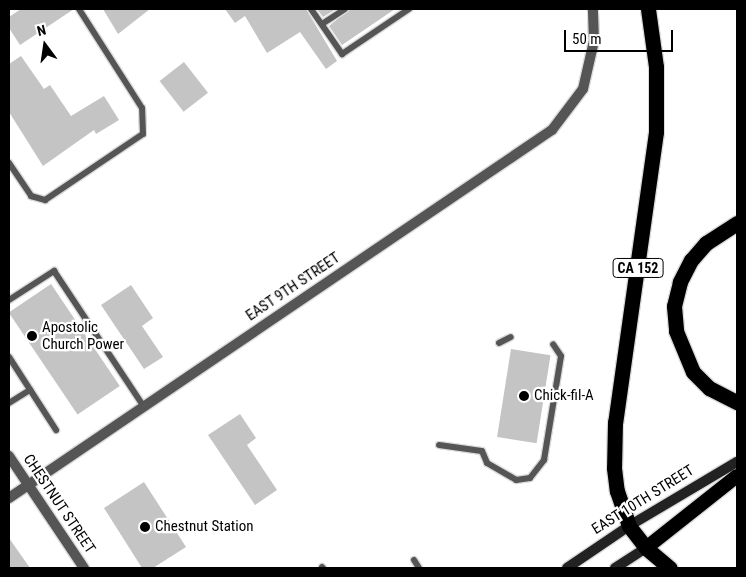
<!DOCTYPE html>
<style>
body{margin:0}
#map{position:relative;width:746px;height:577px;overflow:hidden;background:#fff;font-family:"Roboto Condensed",sans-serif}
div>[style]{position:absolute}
.building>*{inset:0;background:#c4c4c4;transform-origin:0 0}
.roads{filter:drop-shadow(1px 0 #dbdbdb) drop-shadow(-1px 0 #dbdbdb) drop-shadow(0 1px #dbdbdb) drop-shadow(0 -1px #dbdbdb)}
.service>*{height:6px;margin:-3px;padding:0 3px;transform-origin:3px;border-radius:3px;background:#555}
.minor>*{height:10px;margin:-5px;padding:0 5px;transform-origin:5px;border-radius:5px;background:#555}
.secondary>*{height:10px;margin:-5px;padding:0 5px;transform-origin:5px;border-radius:5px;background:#222}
.trunk>*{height:14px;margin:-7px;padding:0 7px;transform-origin:7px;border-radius:7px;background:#000}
.motorway>*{height:15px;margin:-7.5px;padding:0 7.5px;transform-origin:7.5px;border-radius:7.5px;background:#000}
.dots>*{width:14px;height:14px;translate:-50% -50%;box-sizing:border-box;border:2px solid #fff;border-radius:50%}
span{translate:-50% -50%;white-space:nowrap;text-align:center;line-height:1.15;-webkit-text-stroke:4.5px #fff;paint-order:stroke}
.shield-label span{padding:1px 4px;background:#fff;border:1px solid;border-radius:4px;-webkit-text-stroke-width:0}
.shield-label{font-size:14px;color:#000;font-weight:700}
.street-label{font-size:15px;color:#000}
.poi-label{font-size:15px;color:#000}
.left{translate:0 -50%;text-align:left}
.frame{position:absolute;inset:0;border:10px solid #000;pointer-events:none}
.north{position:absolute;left:20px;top:20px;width:50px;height:50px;-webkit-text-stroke:4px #fff;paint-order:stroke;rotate:346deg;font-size:14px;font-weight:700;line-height:20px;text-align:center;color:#000}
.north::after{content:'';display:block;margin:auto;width:18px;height:22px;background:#000;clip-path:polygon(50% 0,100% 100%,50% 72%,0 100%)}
.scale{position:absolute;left:564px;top:30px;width:109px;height:22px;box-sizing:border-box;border:2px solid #000;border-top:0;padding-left:6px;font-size:15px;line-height:18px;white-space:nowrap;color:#000;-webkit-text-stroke:4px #fff;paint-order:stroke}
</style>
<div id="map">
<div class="building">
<i style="clip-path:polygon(21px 9px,74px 9px,20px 45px,9px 28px,9px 17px)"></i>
<i style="clip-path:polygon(103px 9px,150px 9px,118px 34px)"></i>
<i style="clip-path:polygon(225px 9px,306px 9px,337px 61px,326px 69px,300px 32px,267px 53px,245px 16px,235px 23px)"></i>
<i style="clip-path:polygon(317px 9px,336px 9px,323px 17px)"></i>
<i style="clip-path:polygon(350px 9px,395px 9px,342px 45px,329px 26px)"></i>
<i style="clip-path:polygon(21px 56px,44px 89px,50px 85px,71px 116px,104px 96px,119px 120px,96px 134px,94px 130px,43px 166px,9px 112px,9px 64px)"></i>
<i style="left:184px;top:62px;width:39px;height:31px;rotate:52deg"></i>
<i style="left:51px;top:284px;width:123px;height:51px;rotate:56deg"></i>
<i style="clip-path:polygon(131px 285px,153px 318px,142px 326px,163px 357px,144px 369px,101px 305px)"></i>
<i style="left:511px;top:349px;width:40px;height:89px;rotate:9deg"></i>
<i style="clip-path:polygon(240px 414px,256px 438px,247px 445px,277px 490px,255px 505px,208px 435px)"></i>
<i style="clip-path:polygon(144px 482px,186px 547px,153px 568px,142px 568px,104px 508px)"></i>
<i style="clip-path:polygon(9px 538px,30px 568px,9px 568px)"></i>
</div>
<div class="roads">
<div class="service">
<i style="left:311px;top:9px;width:55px;rotate:55.4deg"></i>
<i style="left:342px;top:54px;width:81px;rotate:-33.9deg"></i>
<i style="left:322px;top:24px;width:27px;rotate:-33deg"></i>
<i style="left:9px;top:163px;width:40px;rotate:56deg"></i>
<i style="left:31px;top:196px;width:15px;rotate:16deg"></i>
<i style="left:45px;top:200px;width:118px;rotate:-34deg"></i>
<i style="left:143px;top:134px;width:26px;rotate:-92deg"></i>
<i style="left:142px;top:108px;width:117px;rotate:-122.5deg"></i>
<i style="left:9px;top:300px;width:54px;rotate:-32.8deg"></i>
<i style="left:54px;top:271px;width:163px;rotate:56.5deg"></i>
<i style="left:499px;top:343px;width:13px;rotate:-27deg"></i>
<i style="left:9px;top:357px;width:87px;rotate:57.2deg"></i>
<i style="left:9px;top:403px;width:25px;rotate:-32deg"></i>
<i style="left:439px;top:445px;width:43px;rotate:7.9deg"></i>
<i style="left:482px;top:451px;width:13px;rotate:67deg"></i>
<i style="left:487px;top:463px;width:34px;rotate:30deg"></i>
<i style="left:516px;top:480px;width:14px;rotate:-8deg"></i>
<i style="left:530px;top:478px;width:23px;rotate:-52deg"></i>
<i style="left:544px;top:460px;width:105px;rotate:-80.7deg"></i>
<i style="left:561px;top:356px;width:14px;rotate:-124deg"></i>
<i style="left:414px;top:560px;width:9px;rotate:58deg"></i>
<i style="left:322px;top:567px;width:1px;rotate:45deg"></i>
</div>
<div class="minor">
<i style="left:9px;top:456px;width:135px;rotate:56.2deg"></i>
<i style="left:9px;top:498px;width:656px;rotate:-34.13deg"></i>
<i style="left:552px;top:130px;width:51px;rotate:-52.9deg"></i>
<i style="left:583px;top:89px;width:49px;rotate:-77.1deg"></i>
<i style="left:594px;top:41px;width:32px;rotate:-92deg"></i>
</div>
<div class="secondary">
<i style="left:567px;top:568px;width:75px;rotate:-34.1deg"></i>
<i style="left:629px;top:526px;width:126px;rotate:-30.7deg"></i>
<i style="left:615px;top:568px;width:37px;rotate:-33deg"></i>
</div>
<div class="trunk">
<i style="left:646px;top:548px;width:116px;rotate:-38.4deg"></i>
</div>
<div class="motorway">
<i style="left:648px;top:9px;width:59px;rotate:82.1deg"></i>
<i style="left:656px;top:67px;width:65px;rotate:90deg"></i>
<i style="left:656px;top:132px;width:293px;rotate:98deg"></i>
<i style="left:615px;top:422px;width:46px;rotate:91.2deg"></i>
<i style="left:614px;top:468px;width:23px;rotate:83deg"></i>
<i style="left:617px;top:491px;width:37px;rotate:71deg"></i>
<i style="left:629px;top:526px;width:28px;rotate:52deg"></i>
<i style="left:646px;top:548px;width:31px;rotate:40deg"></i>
<i style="left:737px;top:223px;width:37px;rotate:147deg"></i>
<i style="left:706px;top:243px;width:23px;rotate:131deg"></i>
<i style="left:691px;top:260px;width:25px;rotate:117deg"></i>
<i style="left:680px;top:282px;width:25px;rotate:104deg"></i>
<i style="left:674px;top:306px;width:25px;rotate:85deg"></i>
<i style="left:676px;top:331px;width:44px;rotate:67.5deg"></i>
<i style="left:693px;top:372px;width:23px;rotate:45deg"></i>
<i style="left:709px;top:388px;width:31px;rotate:27deg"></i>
</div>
</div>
<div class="dots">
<i style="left:32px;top:336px;background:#000"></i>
<i style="left:524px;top:396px;background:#000"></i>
<i style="left:145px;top:527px;background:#000"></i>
</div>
<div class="shield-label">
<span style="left:638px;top:268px">CA 152</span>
</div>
<div class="street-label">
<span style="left:293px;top:287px;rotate:-34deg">EAST 9TH STREET</span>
<span style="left:643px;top:500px;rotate:-32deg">EAST 10TH STREET</span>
<span style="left:59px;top:504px;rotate:56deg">CHESTNUT STREET</span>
</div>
<div class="poi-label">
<span class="left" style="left:42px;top:336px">Apostolic<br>Church Power</span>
<span class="left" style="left:534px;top:396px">Chick-fil-A</span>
<span class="left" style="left:155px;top:527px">Chestnut Station</span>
</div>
<div class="frame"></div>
<div class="north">N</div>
<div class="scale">50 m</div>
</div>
